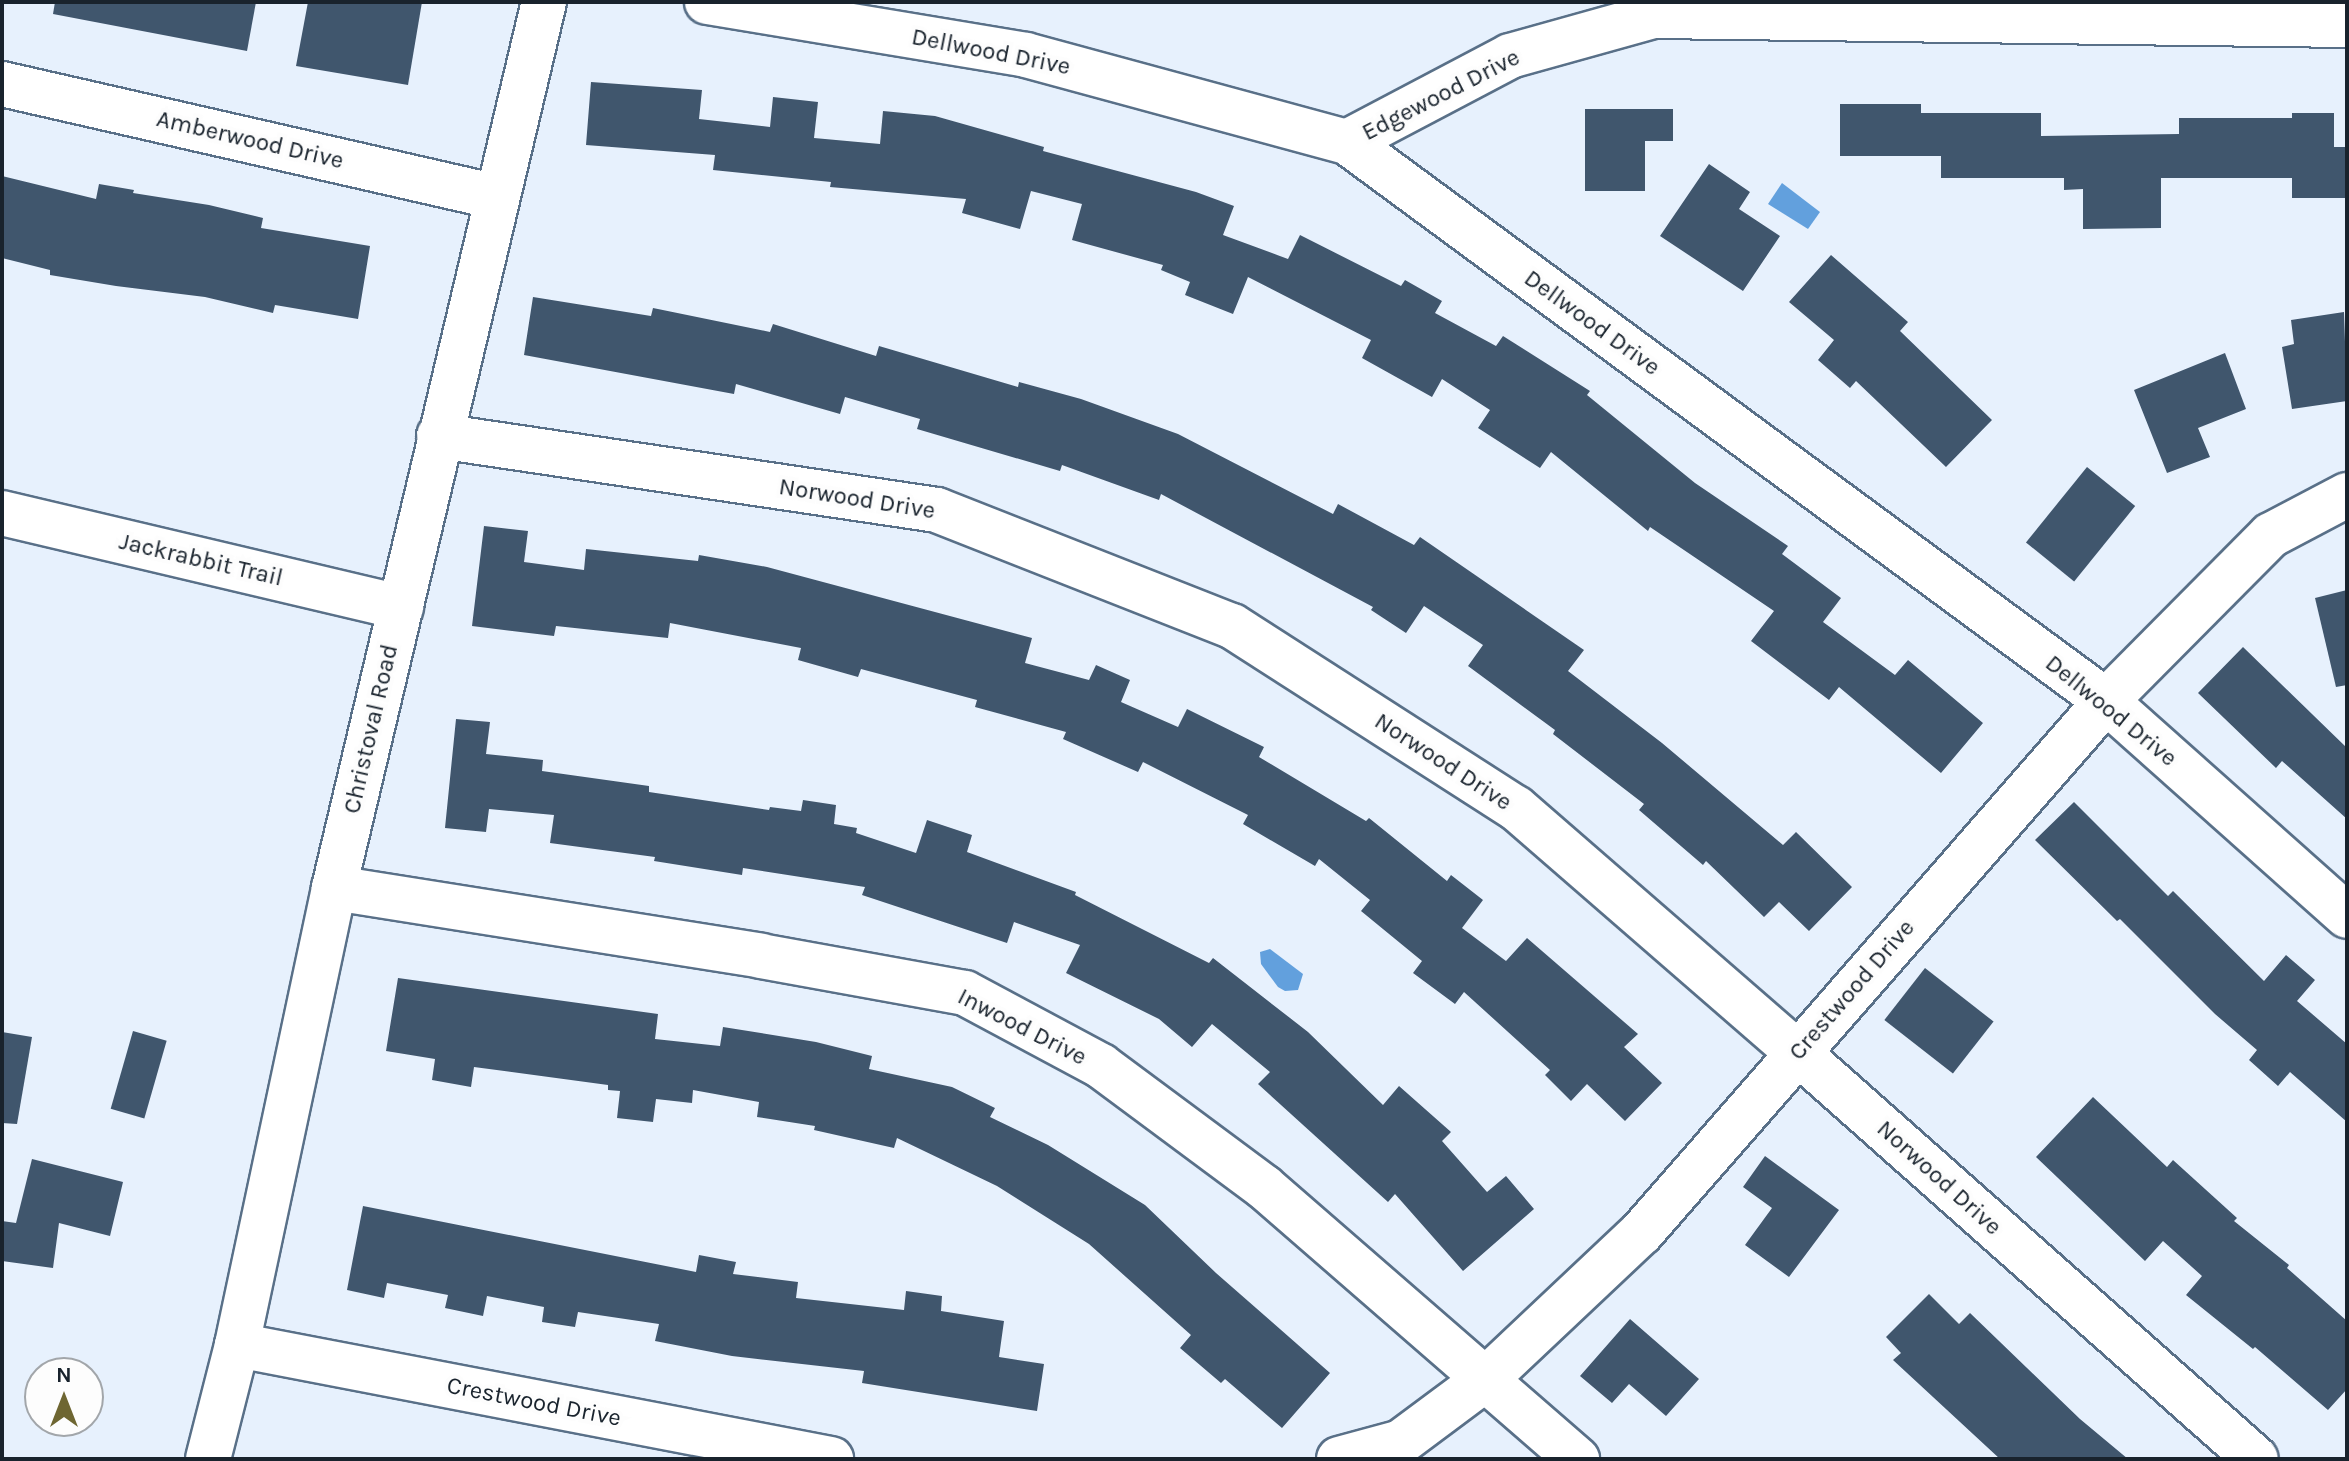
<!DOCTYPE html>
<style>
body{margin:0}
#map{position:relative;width:2349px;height:1461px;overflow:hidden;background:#e7f1fd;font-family:Karla,sans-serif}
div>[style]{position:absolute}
.water>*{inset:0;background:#62a0dd}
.building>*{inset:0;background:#40566d;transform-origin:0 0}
.roads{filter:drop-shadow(2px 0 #597088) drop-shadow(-2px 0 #597088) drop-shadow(0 2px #597088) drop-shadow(0 -2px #597088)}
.minor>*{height:44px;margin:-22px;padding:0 22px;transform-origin:22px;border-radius:22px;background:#fff}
span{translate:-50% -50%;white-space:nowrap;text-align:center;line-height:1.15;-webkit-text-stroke:8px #fdfdfd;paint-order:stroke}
.street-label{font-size:24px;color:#19232d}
.frame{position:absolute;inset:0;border:4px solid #19232d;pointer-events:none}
.north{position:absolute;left:24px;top:1357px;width:80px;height:80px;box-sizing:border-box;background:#fdfdfd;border:2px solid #a2a6aa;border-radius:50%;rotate:0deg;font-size:22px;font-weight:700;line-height:32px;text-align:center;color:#19232d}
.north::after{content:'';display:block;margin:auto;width:28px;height:36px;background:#6e6632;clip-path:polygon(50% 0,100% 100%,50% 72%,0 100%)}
</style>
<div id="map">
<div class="water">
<i style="clip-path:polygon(1782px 183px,1820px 212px,1808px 229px,1768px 204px)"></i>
<i style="clip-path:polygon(1270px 949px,1303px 974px,1298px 990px,1285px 991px,1278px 987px,1261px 964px,1260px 952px)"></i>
</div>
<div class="building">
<i style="clip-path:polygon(55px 2px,256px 2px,247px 51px,53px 14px)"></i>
<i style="clip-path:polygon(308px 2px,422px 2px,408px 85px,296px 66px)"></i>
<i style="clip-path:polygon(591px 82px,702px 90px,699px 119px,770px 127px,773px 97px,818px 102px,814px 138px,880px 144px,883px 111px,935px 116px,1044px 147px,1043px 151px,1196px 192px,1234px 206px,1223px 235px,1288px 259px,1300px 235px,1401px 286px,1405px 280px,1442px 301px,1435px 313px,1496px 346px,1503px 336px,1590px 391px,1587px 395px,1695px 483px,1788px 546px,1782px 554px,1841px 598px,1823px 622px,1895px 675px,1908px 660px,1983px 723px,1941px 773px,1839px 687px,1829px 700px,1751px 641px,1774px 611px,1650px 527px,1648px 531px,1551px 452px,1540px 468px,1478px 428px,1490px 410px,1442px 379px,1432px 397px,1362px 358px,1371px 340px,1248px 277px,1233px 314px,1185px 295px,1190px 282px,1161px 270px,1163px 265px,1072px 240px,1082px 204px,1031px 191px,1020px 229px,962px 213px,966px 199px,830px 187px,831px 182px,713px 170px,715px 155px,586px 145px)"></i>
<i style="clip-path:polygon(1840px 104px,1921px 104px,1921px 113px,2041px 113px,2041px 136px,2179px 134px,2179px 118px,2292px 118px,2292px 113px,2334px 113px,2334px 147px,2347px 147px,2347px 198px,2292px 198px,2292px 178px,2161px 178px,2161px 228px,2083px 229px,2083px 189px,2064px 190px,2064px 178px,1941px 178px,1941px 156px,1840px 156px)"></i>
<i style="clip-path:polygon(1585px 109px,1673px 109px,1673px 141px,1645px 141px,1645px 191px,1585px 191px)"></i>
<i style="clip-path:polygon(1709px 164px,1750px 192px,1739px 209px,1780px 236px,1743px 291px,1660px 236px)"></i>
<i style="clip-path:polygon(2px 176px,96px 199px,99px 184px,134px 190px,133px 193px,209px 205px,263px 218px,261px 228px,370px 246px,358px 319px,275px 305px,273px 313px,205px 297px,116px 286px,50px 275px,50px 270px,2px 258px)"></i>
<i style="clip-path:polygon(1831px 255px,1908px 322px,1900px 331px,1992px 420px,1946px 467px,1856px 381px,1850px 388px,1818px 360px,1834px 340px,1789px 302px)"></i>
<i style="clip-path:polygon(533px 297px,651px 316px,653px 308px,770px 332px,773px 324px,876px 356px,879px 346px,1018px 387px,1019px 382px,1081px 399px,1178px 434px,1333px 514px,1338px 504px,1414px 545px,1420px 537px,1584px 650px,1568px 671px,1662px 743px,1783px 845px,1796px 832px,1852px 887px,1809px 931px,1779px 902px,1764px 917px,1706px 861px,1703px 865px,1639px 810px,1644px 804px,1553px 734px,1555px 730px,1468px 666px,1483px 645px,1424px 606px,1406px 633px,1371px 610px,1373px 607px,1161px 494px,1159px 500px,1062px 465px,1060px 471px,917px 429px,920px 419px,845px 397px,840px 414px,736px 384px,734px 394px,524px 355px)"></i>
<i style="clip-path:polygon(2344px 312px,2347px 401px,2292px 409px,2282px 347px,2294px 344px,2291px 320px)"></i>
<i style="clip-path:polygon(2225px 353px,2246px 409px,2198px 428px,2210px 457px,2167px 473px,2134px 390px)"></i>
<i style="left:2087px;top:467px;width:62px;height:97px;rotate:39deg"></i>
<i style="clip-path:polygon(484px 526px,528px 531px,524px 562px,584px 570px,586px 549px,698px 561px,699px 555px,767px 567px,1032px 638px,1025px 663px,1089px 680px,1096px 665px,1130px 680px,1121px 702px,1178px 727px,1187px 709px,1264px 747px,1259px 757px,1366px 821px,1369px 818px,1447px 881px,1451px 875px,1483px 900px,1462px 928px,1506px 961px,1527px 938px,1638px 1034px,1624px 1047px,1662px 1083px,1625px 1121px,1587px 1084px,1571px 1101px,1545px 1075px,1550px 1070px,1464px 992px,1455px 1004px,1413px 973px,1422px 961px,1361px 911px,1370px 900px,1319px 859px,1315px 866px,1243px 824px,1248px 815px,1143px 762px,1138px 772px,1063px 739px,1066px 732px,975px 707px,977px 700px,861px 669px,858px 677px,798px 660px,801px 648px,670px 623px,668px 638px,556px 626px,554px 636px,472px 626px)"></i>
<i style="clip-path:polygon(2347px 590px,2347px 685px,2336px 687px,2315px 598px)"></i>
<i style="clip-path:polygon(2243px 647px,2347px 748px,2347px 819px,2282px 761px,2276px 768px,2198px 693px)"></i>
<i style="clip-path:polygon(456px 719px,490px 722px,486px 754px,543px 760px,542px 771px,649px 786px,649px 792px,769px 810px,770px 807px,801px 811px,803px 800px,836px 805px,834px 824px,857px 828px,856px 833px,916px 853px,927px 820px,972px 835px,967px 852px,1076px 892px,1075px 895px,1209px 963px,1213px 958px,1308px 1032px,1383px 1105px,1399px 1086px,1451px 1132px,1442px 1141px,1487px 1192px,1506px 1176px,1534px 1209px,1463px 1271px,1395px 1194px,1388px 1202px,1258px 1084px,1270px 1072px,1212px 1024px,1192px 1047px,1159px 1019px,1066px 973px,1080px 945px,1014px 922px,1007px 943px,862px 895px,865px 887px,743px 868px,742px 875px,654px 861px,655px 857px,550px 843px,554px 815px,489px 809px,486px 832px,445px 828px)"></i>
<i style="clip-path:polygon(2074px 802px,2168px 896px,2173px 891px,2264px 981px,2286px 955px,2315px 980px,2297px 1001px,2347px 1044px,2347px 1122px,2290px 1072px,2278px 1086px,2249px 1060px,2257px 1050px,2215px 1014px,2120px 919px,2117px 921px,2035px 840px)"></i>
<i style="left:1925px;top:968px;width:87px;height:66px;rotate:38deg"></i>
<i style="clip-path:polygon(398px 978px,658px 1014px,655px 1039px,720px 1046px,723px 1027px,816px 1042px,872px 1056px,869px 1069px,952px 1087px,995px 1108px,990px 1117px,1048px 1145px,1145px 1205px,1216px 1273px,1330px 1373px,1282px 1428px,1225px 1379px,1221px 1383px,1180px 1348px,1191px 1335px,1089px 1244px,997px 1186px,897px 1138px,894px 1148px,814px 1130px,815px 1126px,757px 1117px,759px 1102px,693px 1090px,692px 1103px,656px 1099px,653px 1122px,617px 1118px,620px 1091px,608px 1090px,608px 1085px,474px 1067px,471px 1087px,432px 1080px,435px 1059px,386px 1051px)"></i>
<i style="left:133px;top:1031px;width:35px;height:81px;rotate:16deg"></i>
<i style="clip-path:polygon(2px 1032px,32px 1037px,17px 1124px,2px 1123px)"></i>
<i style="clip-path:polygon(2093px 1097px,2167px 1167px,2173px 1160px,2237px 1218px,2234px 1221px,2289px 1265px,2287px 1268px,2347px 1321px,2347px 1389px,2328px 1410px,2255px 1347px,2253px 1349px,2186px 1295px,2202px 1276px,2163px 1241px,2145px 1261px,2036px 1157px)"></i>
<i style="clip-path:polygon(1765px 1156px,1839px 1210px,1789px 1277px,1745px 1245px,1772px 1208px,1743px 1187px)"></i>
<i style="clip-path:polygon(32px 1159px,123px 1182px,110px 1236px,59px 1223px,53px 1268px,2px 1261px,2px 1221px,16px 1223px)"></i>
<i style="clip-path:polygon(363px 1206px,696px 1272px,699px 1255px,736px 1262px,733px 1274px,798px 1282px,796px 1298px,904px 1310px,906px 1291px,942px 1296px,941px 1311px,1004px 1321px,999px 1357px,1044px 1364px,1037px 1411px,862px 1383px,864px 1371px,732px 1356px,655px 1341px,659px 1324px,578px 1312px,575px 1327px,542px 1322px,544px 1307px,487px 1296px,483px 1316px,445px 1308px,448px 1295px,387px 1283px,384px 1298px,347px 1290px)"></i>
<i style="clip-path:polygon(1929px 1294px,1959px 1324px,1970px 1313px,2080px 1419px,2128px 1459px,2000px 1459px,1893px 1360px,1901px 1353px,1886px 1337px)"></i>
<i style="clip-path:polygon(1630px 1319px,1699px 1379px,1666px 1416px,1629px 1384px,1612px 1403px,1580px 1376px)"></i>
</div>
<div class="roads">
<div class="minor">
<i style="left:707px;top:2px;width:323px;rotate:9.4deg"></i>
<i style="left:1026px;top:55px;width:333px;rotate:15.2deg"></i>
<i style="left:1347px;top:142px;width:943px;rotate:36.37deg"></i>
<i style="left:2106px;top:701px;width:323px;rotate:41.7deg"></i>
<i style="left:2px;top:84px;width:508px;rotate:12.86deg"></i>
<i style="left:1347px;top:142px;width:184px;rotate:-27.8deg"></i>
<i style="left:1510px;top:56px;width:148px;rotate:-15.6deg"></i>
<i style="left:1653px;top:16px;width:694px;rotate:0.74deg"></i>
<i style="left:439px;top:436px;width:503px;rotate:8.45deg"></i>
<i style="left:937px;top:510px;width:317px;rotate:21.5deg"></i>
<i style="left:1232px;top:626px;width:337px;rotate:32.7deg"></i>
<i style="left:1516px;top:808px;width:372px;rotate:41deg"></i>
<i style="left:1797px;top:1052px;width:613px;rotate:41.56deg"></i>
<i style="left:2px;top:513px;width:410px;rotate:13.3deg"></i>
<i style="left:334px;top:888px;width:432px;rotate:9deg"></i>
<i style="left:761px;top:956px;width:207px;rotate:10.3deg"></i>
<i style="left:965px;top:993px;width:154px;rotate:28.2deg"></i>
<i style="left:1101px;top:1066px;width:203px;rotate:36.6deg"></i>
<i style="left:1264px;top:1187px;width:415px;rotate:41deg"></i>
<i style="left:237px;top:1345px;width:605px;rotate:10.86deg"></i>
<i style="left:208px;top:1459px;width:118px;rotate:-75.7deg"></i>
<i style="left:237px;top:1345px;width:467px;rotate:-78deg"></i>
<i style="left:334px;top:888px;width:911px;rotate:-76.67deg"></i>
<i style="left:1339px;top:1459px;width:64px;rotate:-15.3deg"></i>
<i style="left:1401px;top:1442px;width:107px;rotate:-36.7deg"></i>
<i style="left:1487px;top:1378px;width:212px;rotate:-43.3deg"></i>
<i style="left:1641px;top:1233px;width:707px;rotate:-48.84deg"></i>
<i style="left:2106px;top:701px;width:234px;rotate:-45.2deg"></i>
<i style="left:2271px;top:535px;width:86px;rotate:-27.8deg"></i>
</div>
</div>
<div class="street-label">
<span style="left:991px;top:52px;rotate:11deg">Dellwood Drive</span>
<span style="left:1441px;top:95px;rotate:-27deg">Edgewood Drive</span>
<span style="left:250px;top:140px;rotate:13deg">Amberwood Drive</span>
<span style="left:1592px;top:323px;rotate:36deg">Dellwood Drive</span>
<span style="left:857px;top:499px;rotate:9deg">Norwood Drive</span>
<span style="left:201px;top:560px;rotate:13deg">Jackrabbit Trail</span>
<span style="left:2111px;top:711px;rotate:39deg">Dellwood Drive</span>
<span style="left:371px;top:729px;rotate:-77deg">Christoval Road</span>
<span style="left:1443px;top:762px;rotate:33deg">Norwood Drive</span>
<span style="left:1852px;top:990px;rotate:-49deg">Crestwood Drive</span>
<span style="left:1022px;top:1027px;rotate:27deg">Inwood Drive</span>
<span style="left:1939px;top:1178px;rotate:42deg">Norwood Drive</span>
<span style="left:534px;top:1402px;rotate:11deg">Crestwood Drive</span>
</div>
<div class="frame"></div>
<div class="north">N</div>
</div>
